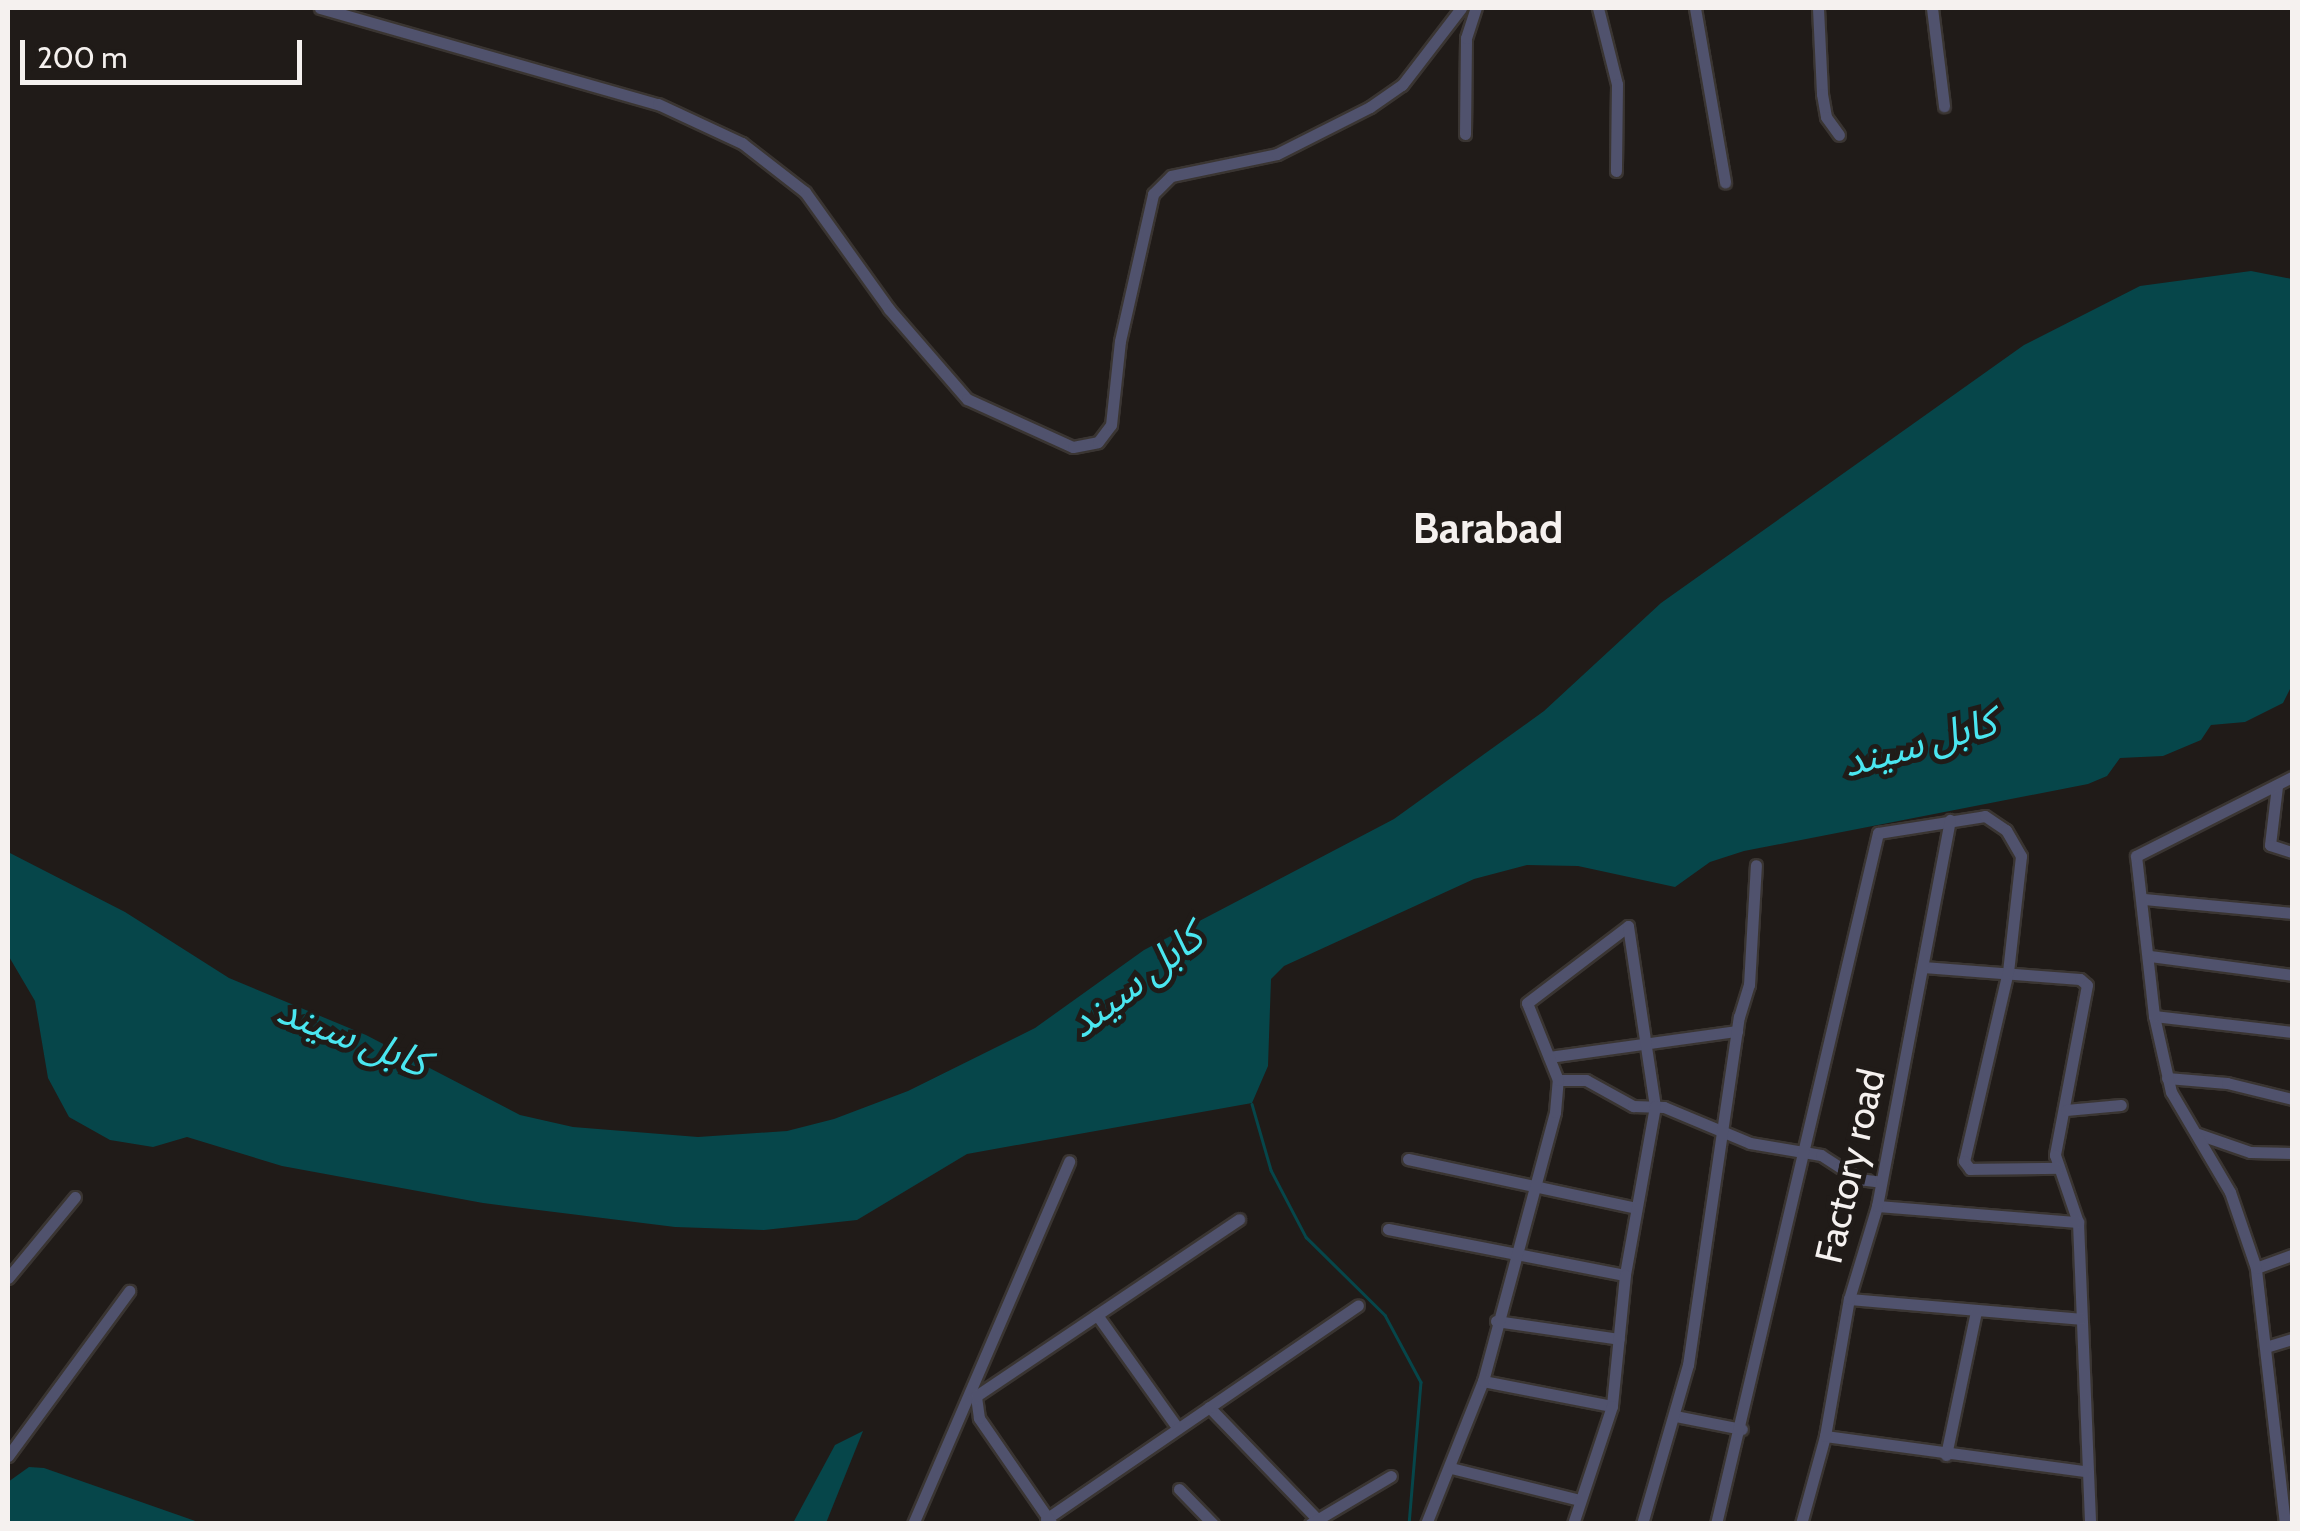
<!DOCTYPE html>
<meta charset="utf-8">
<style>
body{margin:0}
#map{position:relative;width:2300px;height:1531px;overflow:hidden;background:#201b18;font-family:Cabin,"Noto Sans Arabic",sans-serif}
div>[style]{position:absolute}
.water>*{inset:0;background:#06464a}
.stream>*{height:2.5px;margin:-1.25px;padding:0 1.25px;transform-origin:1.25px;border-radius:1.25px;background:#06464a}
.roads{filter:drop-shadow(2px 0 #3a3532) drop-shadow(-2px 0 #3a3532) drop-shadow(0 2px #3a3532) drop-shadow(0 -2px #3a3532)}
.minor>*{height:11px;margin:-5.5px;padding:0 5.5px;transform-origin:5.5px;border-radius:5.5px;background:#50526d}
span{translate:-50% -50%;white-space:nowrap;text-align:center;line-height:1.15;-webkit-text-stroke:10px #201b18;paint-order:stroke}
.street-label{font-size:38px;color:#f5f1ef}
.water-label{font-size:40px;color:#4ae6f0;font-style:italic}
.quarter-label{font-size:42px;color:#f5f1ef;font-weight:700}
.frame{position:absolute;inset:0;border:10px solid #f5f1ef;pointer-events:none}
.scale{position:absolute;left:20px;top:40px;width:282px;height:45px;box-sizing:border-box;border:5px solid #f5f1ef;border-top:0;padding-left:12px;font-size:30px;line-height:35px;white-space:nowrap;color:#f5f1ef;-webkit-text-stroke:8px #201b18;paint-order:stroke}
</style>
<div id="map">
<div class="water">
<i style="clip-path:polygon(2251px 271px,2292px 279px,2292px 685px,2283px 703px,2245px 722px,2211px 725px,2201px 740px,2163px 756px,2120px 758px,2107px 776px,2088px 784px,1744px 851px,1710px 862px,1675px 887px,1578px 866px,1527px 865px,1474px 879px,1284px 966px,1271px 979px,1268px 1066px,1252px 1103px,967px 1154px,857px 1220px,764px 1230px,675px 1227px,483px 1203px,282px 1166px,187px 1137px,153px 1147px,110px 1140px,69px 1117px,48px 1078px,35px 1001px,8px 955px,8px 852px,125px 912px,229px 978px,366px 1035px,520px 1115px,573px 1127px,698px 1137px,787px 1131px,834px 1119px,908px 1091px,1035px 1028px,1144px 950px,1394px 819px,1544px 711px,1661px 603px,2024px 345px,2140px 286px)"></i>
<i style="clip-path:polygon(863px 1431px,826px 1523px,793px 1523px,835px 1445px)"></i>
<i style="clip-path:polygon(29px 1467px,44px 1468px,201px 1523px,8px 1523px,8px 1482px)"></i>
</div>
<div class="stream">
<i style="left:1252px;top:1104px;width:69px;rotate:73.9deg"></i>
<i style="left:1271px;top:1170px;width:76px;rotate:62.4deg"></i>
<i style="left:1306px;top:1237px;width:111px;rotate:44.6deg"></i>
<i style="left:1385px;top:1315px;width:76px;rotate:61.8deg"></i>
<i style="left:1421px;top:1382px;width:143px;rotate:94.8deg"></i>
</div>
<div class="roads">
<div class="minor">
<i style="left:320px;top:8px;width:351px;rotate:15.9deg"></i>
<i style="left:658px;top:104px;width:93px;rotate:24.9deg"></i>
<i style="left:742px;top:143px;width:80px;rotate:37.9deg"></i>
<i style="left:805px;top:192px;width:144px;rotate:54.3deg"></i>
<i style="left:889px;top:309px;width:119px;rotate:49.1deg"></i>
<i style="left:967px;top:399px;width:116px;rotate:24.4deg"></i>
<i style="left:1073px;top:447px;width:25px;rotate:-11deg"></i>
<i style="left:1098px;top:442px;width:21px;rotate:-53deg"></i>
<i style="left:1111px;top:425px;width:84px;rotate:-83.9deg"></i>
<i style="left:1120px;top:341px;width:151px;rotate:-77.3deg"></i>
<i style="left:1153px;top:194px;width:25px;rotate:-45deg"></i>
<i style="left:1171px;top:176px;width:108px;rotate:-11.7deg"></i>
<i style="left:1277px;top:154px;width:104px;rotate:-26.8deg"></i>
<i style="left:1370px;top:107px;width:39px;rotate:-35deg"></i>
<i style="left:1402px;top:85px;width:97px;rotate:-52.5deg"></i>
<i style="left:1598px;top:8px;width:78px;rotate:76deg"></i>
<i style="left:1617px;top:84px;width:87px;rotate:90.7deg"></i>
<i style="left:1695px;top:8px;width:177px;rotate:80.2deg"></i>
<i style="left:1818px;top:8px;width:86px;rotate:87.3deg"></i>
<i style="left:1822px;top:94px;width:23px;rotate:80deg"></i>
<i style="left:1826px;top:117px;width:22px;rotate:54deg"></i>
<i style="left:1932px;top:8px;width:99px;rotate:83deg"></i>
<i style="left:1465px;top:134px;width:96px;rotate:-89.4deg"></i>
<i style="left:1466px;top:38px;width:32px;rotate:-72deg"></i>
<i style="left:2277px;top:786px;width:59px;rotate:96.8deg"></i>
<i style="left:2270px;top:845px;width:23px;rotate:18deg"></i>
<i style="left:2144px;top:899px;width:149px;rotate:5.4deg"></i>
<i style="left:2150px;top:956px;width:143px;rotate:7.6deg"></i>
<i style="left:1923px;top:967px;width:157px;rotate:4.4deg"></i>
<i style="left:2080px;top:979px;width:9px;rotate:41deg"></i>
<i style="left:2087px;top:985px;width:173px;rotate:100.7deg"></i>
<i style="left:2055px;top:1155px;width:71px;rotate:71.1deg"></i>
<i style="left:2078px;top:1222px;width:302px;rotate:87.7deg"></i>
<i style="left:2154px;top:1016px;width:139px;rotate:6.6deg"></i>
<i style="left:1549px;top:1057px;width:190px;rotate:-7.9deg"></i>
<i style="left:2167px;top:1078px;width:60px;rotate:4.8deg"></i>
<i style="left:2227px;top:1083px;width:67px;rotate:13.8deg"></i>
<i style="left:1558px;top:1080px;width:28px"></i>
<i style="left:1586px;top:1080px;width:54px;rotate:29deg"></i>
<i style="left:1633px;top:1106px;width:31px;rotate:2deg"></i>
<i style="left:1664px;top:1107px;width:93px;rotate:22.7deg"></i>
<i style="left:1750px;top:1143px;width:72px;rotate:9.6deg"></i>
<i style="left:1821px;top:1155px;width:44px;rotate:33deg"></i>
<i style="left:1858px;top:1179px;width:23px;rotate:7deg"></i>
<i style="left:2066px;top:1110px;width:55px;rotate:-5.2deg"></i>
<i style="left:2198px;top:1134px;width:55px;rotate:19.1deg"></i>
<i style="left:2250px;top:1152px;width:42px;rotate:1.4deg"></i>
<i style="left:1408px;top:1159px;width:233px;rotate:12.1deg"></i>
<i style="left:1877px;top:1206px;width:202px;rotate:4.6deg"></i>
<i style="left:1388px;top:1229px;width:241px;rotate:11deg"></i>
<i style="left:2256px;top:1268px;width:38px;rotate:-20deg"></i>
<i style="left:8px;top:1278px;width:105px;rotate:-50.4deg"></i>
<i style="left:1849px;top:1299px;width:232px;rotate:4.9deg"></i>
<i style="left:1097px;top:1315px;width:138px;rotate:54.5deg"></i>
<i style="left:1496px;top:1321px;width:124px;rotate:8.3deg"></i>
<i style="left:2269px;top:1346px;width:24px;rotate:-17deg"></i>
<i style="left:1483px;top:1381px;width:131px;rotate:11deg"></i>
<i style="left:1209px;top:1407px;width:163px;rotate:46deg"></i>
<i style="left:1675px;top:1416px;width:68px;rotate:11deg"></i>
<i style="left:1825px;top:1436px;width:262px;rotate:7.7deg"></i>
<i style="left:1946px;top:1455px;width:147px;rotate:-78.2deg"></i>
<i style="left:8px;top:1456px;width:205px;rotate:-53.7deg"></i>
<i style="left:1451px;top:1468px;width:132px;rotate:14deg"></i>
<i style="left:1179px;top:1489px;width:49px;rotate:45.8deg"></i>
<i style="left:1046px;top:1519px;width:378px;rotate:-34.4deg"></i>
<i style="left:913px;top:1524px;width:395px;rotate:-66.7deg"></i>
<i style="left:1052px;top:1524px;width:129px;rotate:-124.6deg"></i>
<i style="left:979px;top:1418px;width:22px;rotate:-98deg"></i>
<i style="left:976px;top:1396px;width:317px;rotate:-33.9deg"></i>
<i style="left:1310px;top:1524px;width:94px;rotate:-30.7deg"></i>
<i style="left:1426px;top:1524px;width:154px;rotate:-68.3deg"></i>
<i style="left:1483px;top:1381px;width:278px;rotate:-75deg"></i>
<i style="left:1555px;top:1112px;width:32px;rotate:-85deg"></i>
<i style="left:1558px;top:1080px;width:83px;rotate:-111.9deg"></i>
<i style="left:1527px;top:1003px;width:127px;rotate:-37.3deg"></i>
<i style="left:1628px;top:926px;width:182px;rotate:81.5deg"></i>
<i style="left:1655px;top:1106px;width:172px;rotate:100.1deg"></i>
<i style="left:1625px;top:1275px;width:132px;rotate:95.7deg"></i>
<i style="left:1612px;top:1406px;width:124px;rotate:108.3deg"></i>
<i style="left:1642px;top:1524px;width:166px;rotate:-73.9deg"></i>
<i style="left:1688px;top:1365px;width:352px;rotate:-81.7deg"></i>
<i style="left:1739px;top:1017px;width:34px;rotate:-73deg"></i>
<i style="left:1749px;top:985px;width:120px;rotate:-86.7deg"></i>
<i style="left:1716px;top:1524px;width:710px;rotate:-76.81deg"></i>
<i style="left:1878px;top:833px;width:108px;rotate:-9deg"></i>
<i style="left:1985px;top:816px;width:25px;rotate:34deg"></i>
<i style="left:2006px;top:830px;width:30px;rotate:60deg"></i>
<i style="left:2021px;top:856px;width:116px;rotate:96.4deg"></i>
<i style="left:2008px;top:971px;width:195px;rotate:103deg"></i>
<i style="left:1964px;top:1161px;width:10px;rotate:53deg"></i>
<i style="left:1970px;top:1169px;width:87px;rotate:-0.7deg"></i>
<i style="left:1801px;top:1524px;width:91px;rotate:-74.7deg"></i>
<i style="left:1825px;top:1436px;width:139px;rotate:-80.1deg"></i>
<i style="left:1849px;top:1299px;width:97px;rotate:-73.2deg"></i>
<i style="left:1877px;top:1206px;width:393px;rotate:-79.3deg"></i>
<i style="left:2285px;top:1524px;width:258px;rotate:-96.5deg"></i>
<i style="left:2256px;top:1268px;width:80px;rotate:-108.9deg"></i>
<i style="left:2230px;top:1192px;width:116px;rotate:-120.5deg"></i>
<i style="left:2171px;top:1092px;width:78px;rotate:-102.6deg"></i>
<i style="left:2154px;top:1016px;width:161px;rotate:-96.4deg"></i>
<i style="left:2136px;top:856px;width:175px;rotate:-26.9deg"></i>
</div>
</div>
<div class="street-label">
<span style="left:1850px;top:1166px;rotate:-77deg">Factory road</span>
</div>
<div class="water-label">
<span style="left:1919px;top:742px;rotate:-16deg">کابل سيند</span>
<span style="left:1135px;top:980px;rotate:-38deg">کابل سيند</span>
<span style="left:353px;top:1036px;rotate:21deg">کابل سيند</span>
</div>
<div class="quarter-label">
<span style="left:1488px;top:528px">Barabad</span>
</div>
<div class="frame"></div>
<div class="scale">200 m</div>
</div>
